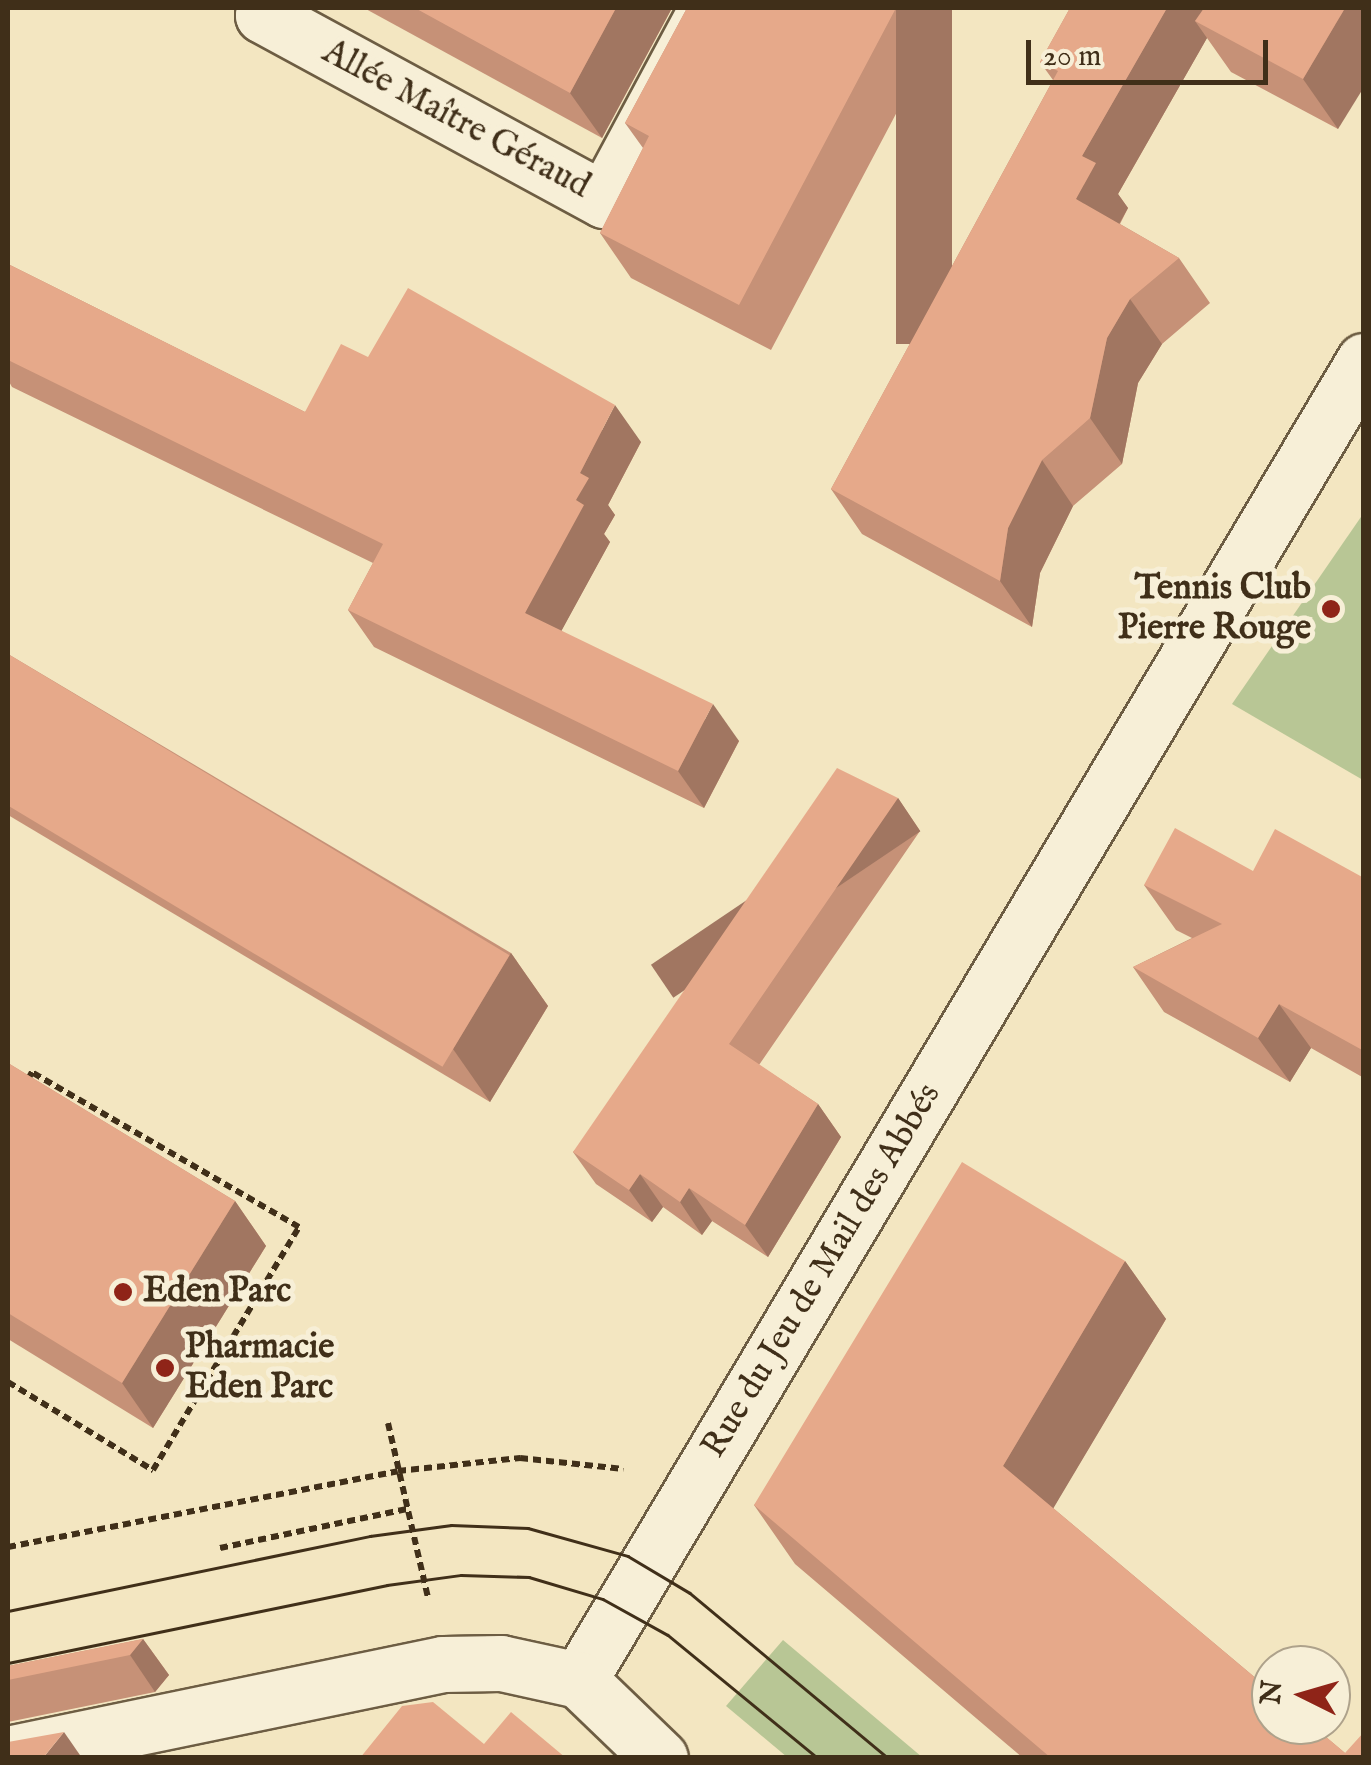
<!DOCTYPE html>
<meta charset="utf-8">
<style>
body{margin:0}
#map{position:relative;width:1371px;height:1765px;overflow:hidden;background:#f3e6c1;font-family:"IM FELL English",serif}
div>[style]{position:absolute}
.green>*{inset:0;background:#b8c695}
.path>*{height:6px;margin-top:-3px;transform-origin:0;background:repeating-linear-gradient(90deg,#402f19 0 8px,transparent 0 13px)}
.roads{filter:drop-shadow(2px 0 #6d5d43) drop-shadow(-2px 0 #6d5d43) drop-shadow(0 2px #6d5d43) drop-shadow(0 -2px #6d5d43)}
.minor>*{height:55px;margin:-27.5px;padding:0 27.5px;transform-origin:27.5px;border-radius:27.5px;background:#f7efd7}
.tram>*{height:2.5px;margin:-1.25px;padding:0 1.25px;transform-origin:1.25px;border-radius:1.25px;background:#402f19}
.wall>*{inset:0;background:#c69177}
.shaded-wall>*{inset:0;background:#a17661;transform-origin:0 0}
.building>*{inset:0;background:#e6a98a;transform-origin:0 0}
.dots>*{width:28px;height:28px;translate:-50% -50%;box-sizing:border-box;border:5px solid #f7efd7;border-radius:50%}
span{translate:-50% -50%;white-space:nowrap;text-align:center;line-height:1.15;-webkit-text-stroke:10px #f7efd7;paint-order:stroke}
.street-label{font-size:35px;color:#402f19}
.poi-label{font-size:35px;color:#402f19;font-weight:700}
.right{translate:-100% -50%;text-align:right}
.left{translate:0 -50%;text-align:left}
.frame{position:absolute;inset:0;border:10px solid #402f19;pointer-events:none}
.north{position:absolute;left:1251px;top:1645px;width:100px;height:100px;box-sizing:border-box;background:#f7efd7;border:2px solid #aea28b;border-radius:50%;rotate:275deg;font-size:28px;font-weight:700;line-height:40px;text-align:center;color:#402f19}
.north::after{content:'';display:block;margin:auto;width:35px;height:45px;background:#8f2418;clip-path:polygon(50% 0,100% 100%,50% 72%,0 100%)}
.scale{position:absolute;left:1026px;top:40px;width:242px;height:45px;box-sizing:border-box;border:5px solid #402f19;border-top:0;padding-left:12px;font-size:30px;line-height:35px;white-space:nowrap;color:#402f19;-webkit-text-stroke:8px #f7efd7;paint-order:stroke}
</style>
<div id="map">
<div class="green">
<i style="clip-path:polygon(1363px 514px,1363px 780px,1232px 704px)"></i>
<i style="clip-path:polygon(783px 1640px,922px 1757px,787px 1757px,726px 1706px)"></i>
</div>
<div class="path">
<i style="left:8px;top:1382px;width:170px;rotate:31.3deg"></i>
<i style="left:153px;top:1470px;width:283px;rotate:-59deg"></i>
<i style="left:299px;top:1227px;width:309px;rotate:-149.9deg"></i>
<i style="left:32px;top:1072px;width:13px;rotate:119deg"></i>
<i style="left:388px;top:1423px;width:179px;rotate:77.1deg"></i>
<i style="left:8px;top:1547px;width:397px;rotate:-11deg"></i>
<i style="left:398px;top:1471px;width:123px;rotate:-6.1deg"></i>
<i style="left:520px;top:1458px;width:104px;rotate:6.1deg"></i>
<i style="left:220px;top:1548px;width:191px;rotate:-11.8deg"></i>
</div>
<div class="roads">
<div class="minor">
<i style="left:267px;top:8px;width:8px;rotate:120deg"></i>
<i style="left:263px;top:15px;width:388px;rotate:28.5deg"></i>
<i style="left:604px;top:200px;width:218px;rotate:-61.8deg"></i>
<i style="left:579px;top:1680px;width:1535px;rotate:-59.24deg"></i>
<i style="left:579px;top:1680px;width:112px;rotate:43.9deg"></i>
<i style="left:8px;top:1754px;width:444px;rotate:-11.7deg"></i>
<i style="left:443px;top:1664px;width:58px;rotate:-1deg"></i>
<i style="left:501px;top:1663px;width:80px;rotate:12.3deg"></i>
</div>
</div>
<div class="tram">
<i style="left:8px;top:1611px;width:370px;rotate:-11.7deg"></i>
<i style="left:370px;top:1536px;width:82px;rotate:-7.7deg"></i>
<i style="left:451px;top:1525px;width:77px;rotate:2.2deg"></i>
<i style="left:528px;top:1528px;width:104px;rotate:15.6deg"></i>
<i style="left:628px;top:1556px;width:72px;rotate:30.8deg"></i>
<i style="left:690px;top:1593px;width:258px;rotate:39.8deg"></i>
<i style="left:8px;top:1663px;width:387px;rotate:-11.6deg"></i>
<i style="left:387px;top:1585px;width:75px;rotate:-7.7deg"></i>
<i style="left:461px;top:1575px;width:68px;rotate:1.7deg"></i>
<i style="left:529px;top:1577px;width:77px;rotate:16.6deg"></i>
<i style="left:603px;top:1599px;width:74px;rotate:29deg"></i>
<i style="left:668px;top:1635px;width:194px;rotate:39.4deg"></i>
</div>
<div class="wall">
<i style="clip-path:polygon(364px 8px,672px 8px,602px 138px)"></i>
<i style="clip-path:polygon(687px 8px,952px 8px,771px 350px,631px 278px,600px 233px,643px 148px,625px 123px)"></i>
<i style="clip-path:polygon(1070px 8px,1364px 8px,1338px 129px,1231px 72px,1207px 38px,1118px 194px,1128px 208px,1120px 224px,1179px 258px,1210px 303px,1162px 344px,1138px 383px,1122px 464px,1073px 506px,1040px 573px,1032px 627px,862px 534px,831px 489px,1053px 80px,1040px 62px)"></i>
<i style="clip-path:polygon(8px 264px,305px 412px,368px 357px,641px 442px,608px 505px,615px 515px,604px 534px,610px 542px,561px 631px,739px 741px,704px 808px,374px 647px,348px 610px,373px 563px,12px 387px,8px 380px)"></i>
<i style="clip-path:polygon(8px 654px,511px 953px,548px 1006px,490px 1102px,8px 815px)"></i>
<i style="clip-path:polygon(898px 798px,920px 831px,759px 1065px,818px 1104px,841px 1137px,768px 1257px,712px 1221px,702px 1235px,663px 1207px,652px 1222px,596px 1184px,573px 1152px)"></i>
<i style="clip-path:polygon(1253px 871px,1364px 878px,1364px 1078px,1311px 1048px,1290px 1082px,1164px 1012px,1133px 967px,1192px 938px,1176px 930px,1144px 885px)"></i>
<i style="clip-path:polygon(8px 1063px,235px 1201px,266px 1246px,153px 1428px,8px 1339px)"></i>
<i style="clip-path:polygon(1125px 1261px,1166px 1319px,1053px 1508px,1345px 1753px,1364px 1758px,1023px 1758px,795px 1564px,754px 1505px)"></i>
<i style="clip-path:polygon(143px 1639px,169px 1675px,155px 1692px,8px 1722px,8px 1666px)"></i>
</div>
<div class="shaded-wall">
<i style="clip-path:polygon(616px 8px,672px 8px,602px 138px,570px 93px)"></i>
<i style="left:896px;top:8px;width:56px;height:336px"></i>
<i style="clip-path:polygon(1167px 8px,1225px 8px,1195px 21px,1207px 38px,1118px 194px,1128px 208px,1108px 244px,1076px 199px,1082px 156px)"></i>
<i style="clip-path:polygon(1345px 8px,1364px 8px,1364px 87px,1338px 129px,1303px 79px)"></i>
<i style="clip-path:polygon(1130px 299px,1162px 344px,1138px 383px,1122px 464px,1090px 418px,1107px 338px)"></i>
<i style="clip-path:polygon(615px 405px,641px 442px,608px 505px,615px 515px,604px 534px,610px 542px,551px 650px,525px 613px,576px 500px,580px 473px)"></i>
<i style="clip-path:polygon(1042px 460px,1073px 506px,1040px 573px,1032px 627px,1000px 581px,1008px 528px)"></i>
<i style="clip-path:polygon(713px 704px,739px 741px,704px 808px,678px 771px)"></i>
<i style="left:898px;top:798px;width:40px;height:298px;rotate:56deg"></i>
<i style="clip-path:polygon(511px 953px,548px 1006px,490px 1102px,453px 1049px)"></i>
<i style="clip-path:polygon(1279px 1004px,1311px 1048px,1290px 1082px,1258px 1038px)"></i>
<i style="clip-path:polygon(818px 1104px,841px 1137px,768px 1257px,745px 1225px)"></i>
<i style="clip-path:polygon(640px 1174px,663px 1207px,652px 1222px,629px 1190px)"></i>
<i style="clip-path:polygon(689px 1188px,712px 1221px,702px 1235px,680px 1202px)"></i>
<i style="clip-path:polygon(235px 1201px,266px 1246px,153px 1428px,122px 1383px)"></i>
<i style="clip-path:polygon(1125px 1261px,1166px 1319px,1044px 1524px,1003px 1466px)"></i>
<i style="clip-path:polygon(143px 1639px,169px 1675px,155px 1692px,130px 1655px)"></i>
<i style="clip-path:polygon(64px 1732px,82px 1758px,43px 1758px)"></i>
</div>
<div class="building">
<i style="clip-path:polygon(415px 8px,616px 8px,570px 93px)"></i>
<i style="clip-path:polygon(687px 8px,896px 8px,739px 305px,600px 233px,649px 136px,625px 123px)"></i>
<i style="clip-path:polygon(1070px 8px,1167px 8px,1082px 156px,1096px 163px,1076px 199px,1179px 258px,1130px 299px,1107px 338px,1090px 418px,1042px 460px,1008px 528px,1000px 581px,831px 489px,1058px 71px,1040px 62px)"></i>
<i style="clip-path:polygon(1204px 8px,1345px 8px,1303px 79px,1195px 21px)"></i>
<i style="clip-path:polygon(8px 264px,305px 412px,341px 344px,368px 357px,408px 288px,615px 405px,580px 473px,589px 478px,576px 500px,584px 505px,525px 613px,713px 704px,678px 771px,348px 610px,383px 544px,8px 360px)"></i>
<i style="left:8px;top:654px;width:585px;height:130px;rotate:31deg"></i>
<i style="clip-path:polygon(837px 768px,898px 798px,729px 1044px,818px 1104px,745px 1225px,689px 1188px,680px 1202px,640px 1174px,629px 1190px,573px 1152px)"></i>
<i style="clip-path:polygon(1175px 828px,1253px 871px,1275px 829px,1364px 878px,1364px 1051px,1279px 1004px,1258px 1038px,1133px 967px,1222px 924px,1144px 885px)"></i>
<i style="clip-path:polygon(8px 1063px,235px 1201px,122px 1383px,8px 1313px)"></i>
<i style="clip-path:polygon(962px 1162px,1125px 1261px,1003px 1466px,1271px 1691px,1271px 1725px,1312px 1725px,1345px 1753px,1364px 1732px,1364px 1758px,1051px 1758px,754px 1505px)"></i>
<i style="clip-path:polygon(143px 1639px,130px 1655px,8px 1680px,8px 1666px)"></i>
<i style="clip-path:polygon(433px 1702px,484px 1744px,511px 1712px,566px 1758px,360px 1758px,402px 1706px)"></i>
<i style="clip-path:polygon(64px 1732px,43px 1758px,8px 1758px,8px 1742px)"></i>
</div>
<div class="dots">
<i style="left:1331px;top:609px;background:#8f2418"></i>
<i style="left:123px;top:1292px;background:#8f2418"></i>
<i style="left:165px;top:1368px;background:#8f2418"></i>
</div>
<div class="street-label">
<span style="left:456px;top:120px;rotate:28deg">Allée Maître Géraud</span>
<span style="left:822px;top:1271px;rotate:-59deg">Rue du Jeu de Mail des Abbés</span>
</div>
<div class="poi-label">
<span class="right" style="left:1311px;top:609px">Tennis Club<br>Pierre Rouge</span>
<span class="left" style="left:143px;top:1292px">Eden Parc</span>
<span class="left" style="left:185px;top:1368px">Pharmacie<br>Eden Parc</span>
</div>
<div class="frame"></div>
<div class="north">N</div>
<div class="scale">20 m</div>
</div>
